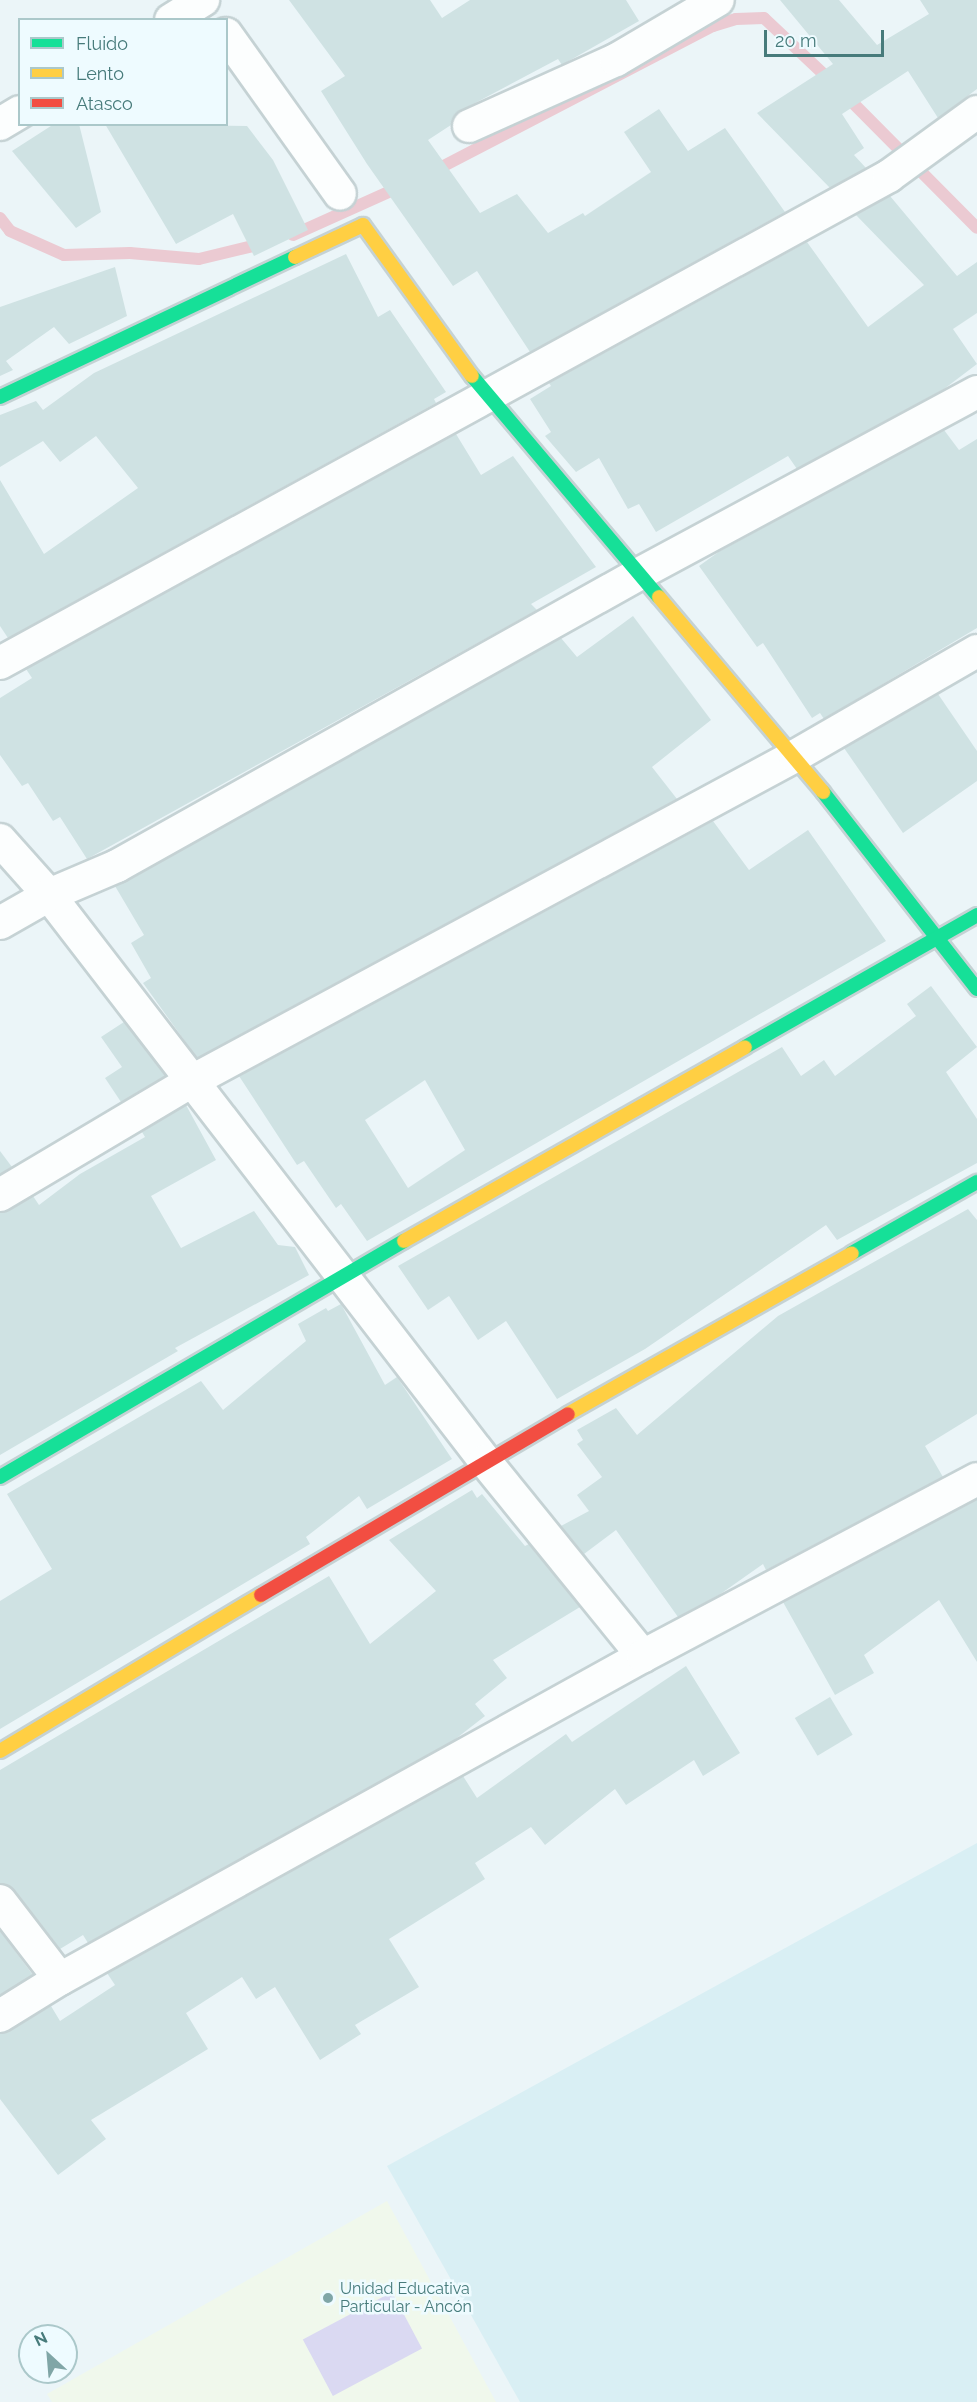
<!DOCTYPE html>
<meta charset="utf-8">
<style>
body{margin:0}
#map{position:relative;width:977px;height:2402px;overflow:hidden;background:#ebf5f8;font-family:Raleway,sans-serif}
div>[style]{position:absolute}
.residential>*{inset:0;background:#d9eff4}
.education>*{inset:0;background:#f0f8ec}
.green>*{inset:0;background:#dad9f2;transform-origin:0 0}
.stream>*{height:12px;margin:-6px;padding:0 6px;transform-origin:6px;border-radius:6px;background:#ebcad2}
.building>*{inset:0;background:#cfe2e3;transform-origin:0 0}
.roads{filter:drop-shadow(2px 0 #c5d2d4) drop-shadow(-2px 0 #c5d2d4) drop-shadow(0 2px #c5d2d4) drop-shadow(0 -2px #c5d2d4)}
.street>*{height:32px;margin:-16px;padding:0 16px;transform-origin:16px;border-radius:16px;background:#fcfefe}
.fast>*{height:14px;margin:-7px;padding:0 7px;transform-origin:7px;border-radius:7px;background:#16e098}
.slow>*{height:14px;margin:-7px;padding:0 7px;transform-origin:7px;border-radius:7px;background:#ffcf43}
.jam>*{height:14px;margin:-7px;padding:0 7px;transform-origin:7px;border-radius:7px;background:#f24e42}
.dots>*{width:16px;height:16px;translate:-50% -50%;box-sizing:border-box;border:3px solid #eefbff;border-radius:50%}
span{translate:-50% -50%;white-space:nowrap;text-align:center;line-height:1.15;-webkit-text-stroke:5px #eefbff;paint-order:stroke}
.poi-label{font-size:16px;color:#477b7b}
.left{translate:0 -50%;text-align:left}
.legend{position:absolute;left:18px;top:18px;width:210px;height:108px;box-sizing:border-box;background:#eefbff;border:2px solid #abc8ca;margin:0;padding:8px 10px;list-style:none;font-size:18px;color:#477b7b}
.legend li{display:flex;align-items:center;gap:12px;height:30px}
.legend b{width:30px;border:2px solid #abc8ca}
.north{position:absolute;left:18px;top:2324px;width:60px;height:60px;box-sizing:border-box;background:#eefbff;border:2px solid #abc8ca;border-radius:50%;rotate:334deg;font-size:16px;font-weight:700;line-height:24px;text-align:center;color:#477b7b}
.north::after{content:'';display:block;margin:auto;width:21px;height:27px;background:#80a6a7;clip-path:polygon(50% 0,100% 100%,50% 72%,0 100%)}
.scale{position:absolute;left:764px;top:30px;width:120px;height:27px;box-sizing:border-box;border:3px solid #477b7b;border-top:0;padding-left:8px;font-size:18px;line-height:21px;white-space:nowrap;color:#477b7b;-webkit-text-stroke:4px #eefbff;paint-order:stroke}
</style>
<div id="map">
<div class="residential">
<i style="clip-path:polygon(977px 1843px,977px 2402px,520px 2402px,387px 2166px)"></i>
</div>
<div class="education">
<i style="clip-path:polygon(387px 2201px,496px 2402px,52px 2402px,47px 2394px)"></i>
</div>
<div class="green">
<i style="left:392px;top:2292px;width:64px;height:101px;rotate:62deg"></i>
</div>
<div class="stream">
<i style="left:845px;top:95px;width:187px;rotate:45.2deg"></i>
<i style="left:432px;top:172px;width:317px;rotate:-27.5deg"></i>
<i style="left:713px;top:26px;width:24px;rotate:-17deg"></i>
<i style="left:736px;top:19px;width:28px;rotate:-2deg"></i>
<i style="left:764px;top:18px;width:95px;rotate:43.3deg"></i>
<i style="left:0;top:218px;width:16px;rotate:52deg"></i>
<i style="left:10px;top:231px;width:59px;rotate:24deg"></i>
<i style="left:64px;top:255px;width:66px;rotate:-1.7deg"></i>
<i style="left:130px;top:253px;width:69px;rotate:5deg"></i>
<i style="left:199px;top:259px;width:68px;rotate:-13.6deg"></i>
<i style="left:293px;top:235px;width:117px;rotate:-24.2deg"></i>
</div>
<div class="building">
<i style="clip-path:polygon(289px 0,430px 0,442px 18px,470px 0,626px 0,639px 21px,567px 62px,562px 65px,558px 59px,462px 110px,451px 125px,428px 140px,480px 213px,517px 194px,548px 233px,583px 213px,585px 216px,651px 172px,624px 132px,659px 109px,688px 151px,725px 128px,785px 212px,530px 352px,477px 271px,453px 286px,367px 164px,321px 91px,345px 76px)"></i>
<i style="clip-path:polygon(780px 0,839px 0,877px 45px,929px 14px,920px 0,977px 0,977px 89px,938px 118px,908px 71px,842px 114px,864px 148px,854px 155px,866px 168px,830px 188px,757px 113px,833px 64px)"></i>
<i style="clip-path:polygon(54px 124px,79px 124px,101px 212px,76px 228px,12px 151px)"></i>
<i style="clip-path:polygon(105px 124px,247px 126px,273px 160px,308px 230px,254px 256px,233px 214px,176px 244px)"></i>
<i style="clip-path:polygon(890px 196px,957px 276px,977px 262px,977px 313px,953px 329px,977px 364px,944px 389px,797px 469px,788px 456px,656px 532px,639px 504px,628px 509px,599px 458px,576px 472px,545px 436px,551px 432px,530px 399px,551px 386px,549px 383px,807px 242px,868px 327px,924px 285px,856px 215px)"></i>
<i style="clip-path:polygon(346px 254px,378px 317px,390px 310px,446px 392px,434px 399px,436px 403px,8px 638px,0 626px,0 480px,44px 554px,138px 488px,96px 436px,60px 462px,43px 441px,0 467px,0 415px,36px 401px,43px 410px,94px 373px)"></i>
<i style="clip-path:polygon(115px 267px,127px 316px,69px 344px,54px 327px,6px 361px,13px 370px,0 376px,0 307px)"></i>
<i style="clip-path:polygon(944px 430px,959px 450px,977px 439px,977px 628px,824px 719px,820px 713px,812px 718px,763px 643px,757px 647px,699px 566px,720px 551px)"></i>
<i style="clip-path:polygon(456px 434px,481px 475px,513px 456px,596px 567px,531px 604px,537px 610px,87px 859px,60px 817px,53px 821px,28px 783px,22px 786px,0 755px,0 698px,32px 678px,26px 669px)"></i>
<i style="clip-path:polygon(633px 616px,711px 720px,652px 767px,677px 799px,197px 1058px,143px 983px,151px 978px,131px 943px,144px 935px,115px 886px,561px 638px,577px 657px)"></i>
<i style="clip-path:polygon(938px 694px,977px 751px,977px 781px,903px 833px,844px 748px)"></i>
<i style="clip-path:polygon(evenodd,713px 821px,749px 870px,808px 830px,886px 941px,367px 1241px,341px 1204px,336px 1208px,304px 1161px,297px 1165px,239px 1076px,713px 821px,425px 1080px,465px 1150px,408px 1188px,365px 1120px,425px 1080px)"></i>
<i style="clip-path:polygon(931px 986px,977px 1047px,946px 1072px,977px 1119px,977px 1163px,837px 1240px,826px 1225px,645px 1349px,557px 1399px,506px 1321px,478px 1340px,449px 1296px,428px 1310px,398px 1266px,782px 1047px,801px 1076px,824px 1060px,835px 1076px,916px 1016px,907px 1004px)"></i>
<i style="clip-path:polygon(124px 1022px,166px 1076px,121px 1102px,105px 1078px,122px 1067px,101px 1037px)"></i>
<i style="clip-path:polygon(186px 1105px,216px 1160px,151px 1196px,181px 1248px,254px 1211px,278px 1245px,295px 1247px,309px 1275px,175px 1348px,178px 1351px,0 1455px,0 1213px,33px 1196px,39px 1205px,80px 1174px,145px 1137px,142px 1132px)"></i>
<i style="clip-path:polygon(0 1151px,12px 1167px,0 1174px)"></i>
<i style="clip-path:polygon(968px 1209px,977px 1220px,977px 1414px,925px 1446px,943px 1477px,766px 1570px,763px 1564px,719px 1595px,678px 1617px,616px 1530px,584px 1554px,561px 1526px,589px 1511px,577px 1495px,602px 1477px,577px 1444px,583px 1440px,577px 1430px,616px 1408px,637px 1435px,778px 1316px)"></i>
<i style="clip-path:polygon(341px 1304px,385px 1385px,397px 1377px,452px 1459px,367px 1509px,359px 1496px,306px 1537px,310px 1544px,0 1729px,0 1601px,52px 1569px,7px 1494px,201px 1381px,223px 1410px,306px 1341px,298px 1324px,326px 1308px,328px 1311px)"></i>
<i style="clip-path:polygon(472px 1490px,477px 1498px,482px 1494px,525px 1546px,529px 1544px,580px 1607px,493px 1660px,507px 1678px,475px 1704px,485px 1716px,453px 1741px,88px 1943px,83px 1935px,60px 1949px,14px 1890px,0 1883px,0 1770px,329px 1576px,370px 1644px,436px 1591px,389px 1540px)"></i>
<i style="clip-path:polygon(977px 1499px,977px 1662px,939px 1600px,864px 1655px,874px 1673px,835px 1695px,783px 1602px)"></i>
<i style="clip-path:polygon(686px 1666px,740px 1753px,703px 1776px,694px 1760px,626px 1805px,615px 1789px,545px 1845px,531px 1827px,475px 1863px,485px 1879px,389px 1939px,419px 1987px,355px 2025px,361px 2034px,320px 2060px,275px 1987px,256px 1999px,242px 1977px,186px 2013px,208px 2049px,91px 2120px,106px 2139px,58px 2175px,0 2099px,0 2034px,51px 2006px,60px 2021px,115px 1985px,107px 1973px,463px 1776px,477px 1798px,566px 1734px,572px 1742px)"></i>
<i style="left:830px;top:1697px;width:44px;height:41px;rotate:59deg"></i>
<i style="clip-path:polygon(0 1931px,33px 1975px,0 1995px)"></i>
</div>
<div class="roads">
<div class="street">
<i style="left:171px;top:20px;width:38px;rotate:-32deg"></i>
<i style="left:226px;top:34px;width:196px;rotate:54.5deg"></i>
<i style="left:0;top:124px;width:23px;rotate:-31deg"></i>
<i style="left:469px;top:126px;width:161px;rotate:-24.2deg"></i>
<i style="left:616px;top:60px;width:118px;rotate:-30.5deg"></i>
<i style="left:0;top:663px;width:1014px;rotate:-28.71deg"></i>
<i style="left:889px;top:176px;width:109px;rotate:-36deg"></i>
<i style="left:0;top:840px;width:74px;rotate:48.3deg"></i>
<i style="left:49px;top:895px;width:714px;rotate:52.39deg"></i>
<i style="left:485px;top:1461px;width:251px;rotate:51deg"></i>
<i style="left:0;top:923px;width:56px;rotate:-29.7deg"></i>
<i style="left:49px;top:895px;width:74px;rotate:-23.1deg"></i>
<i style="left:117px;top:866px;width:596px;rotate:-29.23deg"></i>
<i style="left:637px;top:575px;width:386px;rotate:-28.3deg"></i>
<i style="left:0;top:1195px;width:226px;rotate:-30.7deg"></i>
<i style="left:194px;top:1080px;width:683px;rotate:-28.33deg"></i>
<i style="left:795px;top:756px;width:210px;rotate:-30deg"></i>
<i style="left:0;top:1901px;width:98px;rotate:52.4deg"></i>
<i style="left:0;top:2016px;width:70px;rotate:-31.7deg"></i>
<i style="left:60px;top:1979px;width:666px;rotate:-28.99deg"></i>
<i style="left:643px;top:1656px;width:378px;rotate:-27.9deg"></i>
</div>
<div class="fast">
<i style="left:472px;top:376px;width:289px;rotate:49.8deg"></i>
<i style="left:0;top:397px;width:327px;rotate:-25.4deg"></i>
<i style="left:823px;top:792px;width:250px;rotate:52deg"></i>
<i style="left:745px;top:1047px;width:267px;rotate:-29.6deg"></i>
<i style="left:852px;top:1253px;width:144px;rotate:-29.6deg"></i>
<i style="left:0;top:1477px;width:468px;rotate:-30.3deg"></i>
</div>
<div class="slow">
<i style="left:295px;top:257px;width:75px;rotate:-25.2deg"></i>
<i style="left:363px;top:225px;width:186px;rotate:54.2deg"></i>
<i style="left:659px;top:597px;width:255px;rotate:49.9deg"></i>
<i style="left:404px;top:1241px;width:392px;rotate:-29.6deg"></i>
<i style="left:568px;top:1414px;width:326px;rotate:-29.5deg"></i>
<i style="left:0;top:1751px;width:304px;rotate:-30.9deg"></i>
</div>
<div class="jam">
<i style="left:261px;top:1595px;width:356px;rotate:-30.5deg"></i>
</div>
</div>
<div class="dots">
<i style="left:328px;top:2298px;background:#80a6a7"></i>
</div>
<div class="poi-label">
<span class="left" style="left:340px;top:2298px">Unidad Educativa<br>Particular - Ancón</span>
</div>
<ul class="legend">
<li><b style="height:8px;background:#16e098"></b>Fluido</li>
<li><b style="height:8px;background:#ffcf43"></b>Lento</li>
<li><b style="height:8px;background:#f24e42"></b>Atasco</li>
</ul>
<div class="north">N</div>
<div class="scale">20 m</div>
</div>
